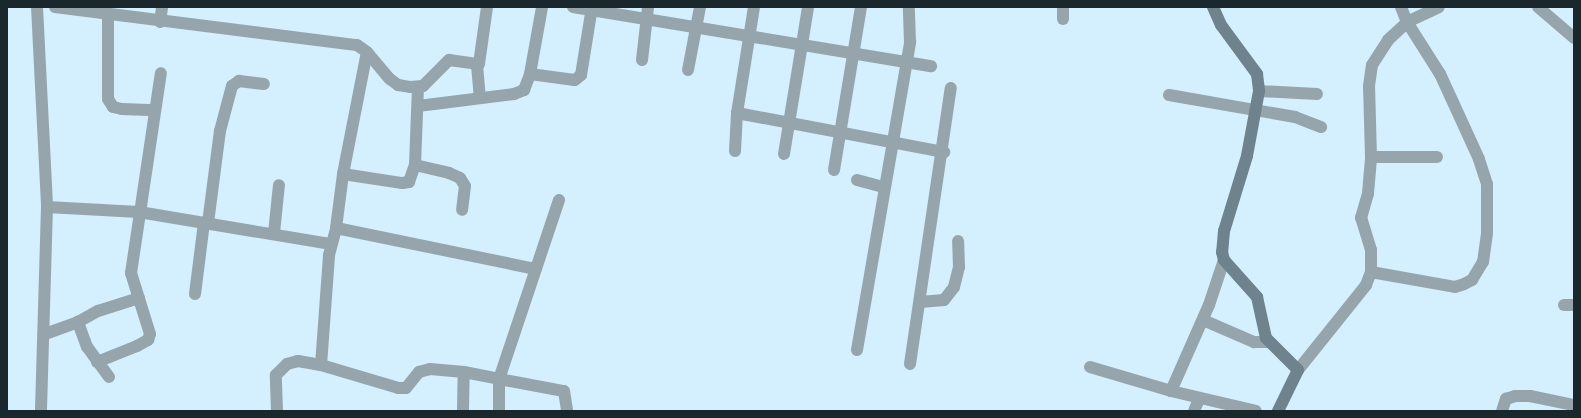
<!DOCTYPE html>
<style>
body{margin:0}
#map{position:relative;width:1581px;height:418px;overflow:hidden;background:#d4effd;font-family:"Archivo Narrow",sans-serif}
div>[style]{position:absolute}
.street>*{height:12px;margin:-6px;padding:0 6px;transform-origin:6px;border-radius:6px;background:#96a5ac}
.secondary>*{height:12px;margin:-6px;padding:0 6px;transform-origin:6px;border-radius:6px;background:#6e838e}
span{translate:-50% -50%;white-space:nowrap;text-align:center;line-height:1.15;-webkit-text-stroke:3px #f2f9fc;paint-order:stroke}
.frame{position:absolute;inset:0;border:8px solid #1a272d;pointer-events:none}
</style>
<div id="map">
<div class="street">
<i style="left:37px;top:7px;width:200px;rotate:87.1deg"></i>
<i style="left:47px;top:207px;width:204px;rotate:91.7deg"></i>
<i style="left:55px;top:7px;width:304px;rotate:7.2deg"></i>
<i style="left:357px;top:45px;width:12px;rotate:35deg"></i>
<i style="left:367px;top:52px;width:35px;rotate:50deg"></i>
<i style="left:390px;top:79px;width:10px;rotate:37deg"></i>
<i style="left:398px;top:85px;width:12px;rotate:9deg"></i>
<i style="left:410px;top:87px;width:13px;rotate:-4deg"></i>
<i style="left:423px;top:86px;width:37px;rotate:-45deg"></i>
<i style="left:449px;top:60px;width:30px;rotate:8deg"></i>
<i style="left:479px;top:64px;width:58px;rotate:-82deg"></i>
<i style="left:573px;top:7px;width:363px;rotate:9.4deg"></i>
<i style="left:754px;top:7px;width:107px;rotate:99.1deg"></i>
<i style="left:737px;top:113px;width:211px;rotate:10.7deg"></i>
<i style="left:1538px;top:7px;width:48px;rotate:40.7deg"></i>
<i style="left:108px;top:14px;width:85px;rotate:90deg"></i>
<i style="left:108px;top:99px;width:9px;rotate:58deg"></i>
<i style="left:113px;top:107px;width:9px;rotate:13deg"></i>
<i style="left:122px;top:109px;width:33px;rotate:2deg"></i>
<i style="left:1063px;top:19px;width:12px;rotate:-90deg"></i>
<i style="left:160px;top:22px;width:15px;rotate:-82deg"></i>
<i style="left:642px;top:60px;width:53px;rotate:-83.5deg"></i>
<i style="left:477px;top:65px;width:32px;rotate:85deg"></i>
<i style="left:688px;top:70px;width:64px;rotate:-79.2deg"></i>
<i style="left:530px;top:74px;width:45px;rotate:7.6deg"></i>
<i style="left:575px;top:80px;width:8px;rotate:-40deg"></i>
<i style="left:581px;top:75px;width:69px;rotate:-80.8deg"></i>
<i style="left:1259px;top:91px;width:58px;rotate:3deg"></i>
<i style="left:1169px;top:95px;width:128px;rotate:9.9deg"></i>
<i style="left:1295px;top:117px;width:28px;rotate:21deg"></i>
<i style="left:418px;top:106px;width:97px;rotate:-7.1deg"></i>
<i style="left:514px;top:94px;width:11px;rotate:-22deg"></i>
<i style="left:524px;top:90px;width:17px;rotate:-69deg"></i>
<i style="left:530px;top:74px;width:68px;rotate:-79.8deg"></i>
<i style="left:735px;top:151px;width:38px;rotate:-87deg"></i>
<i style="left:784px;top:154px;width:149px;rotate:-80.7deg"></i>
<i style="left:1371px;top:157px;width:66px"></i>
<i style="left:415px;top:165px;width:78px;rotate:-87.8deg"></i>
<i style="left:834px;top:170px;width:165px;rotate:-80.6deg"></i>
<i style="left:343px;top:174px;width:60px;rotate:8.7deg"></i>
<i style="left:402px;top:183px;width:7px;rotate:-8deg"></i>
<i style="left:409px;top:182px;width:18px;rotate:-71deg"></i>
<i style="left:415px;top:165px;width:35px;rotate:13deg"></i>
<i style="left:449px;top:173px;width:12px;rotate:24deg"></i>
<i style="left:460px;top:178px;width:9px;rotate:58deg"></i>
<i style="left:465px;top:186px;width:24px;rotate:97deg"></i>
<i style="left:857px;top:180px;width:28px;rotate:15deg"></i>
<i style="left:559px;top:200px;width:189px;rotate:108.5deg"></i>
<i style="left:499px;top:379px;width:66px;rotate:10.5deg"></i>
<i style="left:564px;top:391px;width:20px;rotate:81deg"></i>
<i style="left:47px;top:207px;width:92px;rotate:3.1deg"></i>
<i style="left:139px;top:212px;width:195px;rotate:9.5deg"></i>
<i style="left:208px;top:223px;width:93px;rotate:-82.6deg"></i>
<i style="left:220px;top:131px;width:47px;rotate:-75.1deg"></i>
<i style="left:232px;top:86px;width:9px;rotate:-36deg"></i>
<i style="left:239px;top:81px;width:25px;rotate:7deg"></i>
<i style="left:336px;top:228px;width:204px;rotate:11.6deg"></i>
<i style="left:274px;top:233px;width:48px;rotate:-84.1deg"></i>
<i style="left:1371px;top:272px;width:85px;rotate:10.1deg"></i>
<i style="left:1455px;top:287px;width:9px;rotate:-18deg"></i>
<i style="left:1464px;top:284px;width:9px;rotate:-27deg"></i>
<i style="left:1472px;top:280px;width:21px;rotate:-59deg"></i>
<i style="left:1483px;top:262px;width:29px;rotate:-82deg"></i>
<i style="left:1487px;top:233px;width:49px;rotate:-90deg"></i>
<i style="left:1487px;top:184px;width:26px;rotate:-108deg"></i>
<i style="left:1479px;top:159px;width:94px;rotate:-114.6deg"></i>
<i style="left:1440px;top:74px;width:62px;rotate:-122.4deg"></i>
<i style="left:1407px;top:22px;width:16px;rotate:-112deg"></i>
<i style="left:195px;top:294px;width:72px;rotate:-82.8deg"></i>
<i style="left:920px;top:302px;width:24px;rotate:-5deg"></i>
<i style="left:944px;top:300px;width:16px;rotate:-52deg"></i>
<i style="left:954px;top:287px;width:21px;rotate:-76deg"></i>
<i style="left:959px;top:267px;width:26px;rotate:-92deg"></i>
<i style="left:1564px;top:305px;width:10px"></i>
<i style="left:1203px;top:320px;width:56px;rotate:23.3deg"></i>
<i style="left:1254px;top:342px;width:15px"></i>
<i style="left:45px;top:334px;width:35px;rotate:-20deg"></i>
<i style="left:857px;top:350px;width:313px;rotate:-80.2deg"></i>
<i style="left:910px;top:42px;width:35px;rotate:-92deg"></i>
<i style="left:97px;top:362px;width:43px;rotate:-21.8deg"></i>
<i style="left:137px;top:346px;width:13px;rotate:-29deg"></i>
<i style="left:148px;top:340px;width:6px;rotate:-72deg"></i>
<i style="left:150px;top:334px;width:64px;rotate:-107.3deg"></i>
<i style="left:131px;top:273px;width:202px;rotate:-81.5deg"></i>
<i style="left:910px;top:364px;width:279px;rotate:-81.6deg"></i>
<i style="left:321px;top:365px;width:110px;rotate:-85.8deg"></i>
<i style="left:329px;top:255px;width:28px;rotate:-75deg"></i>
<i style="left:336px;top:228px;width:54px;rotate:-82.6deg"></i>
<i style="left:343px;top:174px;width:124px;rotate:-78.9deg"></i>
<i style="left:1090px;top:367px;width:84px;rotate:16.5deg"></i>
<i style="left:1171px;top:391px;width:87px;rotate:13.2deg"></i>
<i style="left:1298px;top:370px;width:109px;rotate:-51.3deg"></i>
<i style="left:1366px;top:285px;width:14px;rotate:-69deg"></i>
<i style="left:1371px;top:272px;width:22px;rotate:-90deg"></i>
<i style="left:1371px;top:250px;width:34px;rotate:-107deg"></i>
<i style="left:1361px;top:218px;width:26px;rotate:-74deg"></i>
<i style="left:1368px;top:193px;width:36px;rotate:-85deg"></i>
<i style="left:1371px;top:157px;width:71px;rotate:-91.6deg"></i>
<i style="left:1369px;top:86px;width:21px;rotate:-82deg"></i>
<i style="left:1372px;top:65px;width:30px;rotate:-57deg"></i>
<i style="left:1388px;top:40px;width:26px;rotate:-43deg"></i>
<i style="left:1407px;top:22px;width:35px;rotate:-25deg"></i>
<i style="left:109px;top:377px;width:37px;rotate:-126deg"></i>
<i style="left:87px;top:347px;width:27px;rotate:-110deg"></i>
<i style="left:78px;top:322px;width:23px;rotate:-29deg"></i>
<i style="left:98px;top:311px;width:43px;rotate:-17.6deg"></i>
<i style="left:1171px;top:391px;width:94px;rotate:-66.2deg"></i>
<i style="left:1209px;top:305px;width:47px;rotate:-71.6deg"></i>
<i style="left:277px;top:411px;width:36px;rotate:-92deg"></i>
<i style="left:276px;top:375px;width:16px;rotate:-45deg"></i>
<i style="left:287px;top:364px;width:11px;rotate:-15deg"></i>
<i style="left:298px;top:361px;width:23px;rotate:10deg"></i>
<i style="left:321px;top:365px;width:80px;rotate:16.6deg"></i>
<i style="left:398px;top:388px;width:8px"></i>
<i style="left:406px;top:388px;width:21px;rotate:-51deg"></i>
<i style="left:419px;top:372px;width:11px;rotate:-15deg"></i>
<i style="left:430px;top:369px;width:34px;rotate:5deg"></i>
<i style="left:463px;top:411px;width:39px;rotate:-89deg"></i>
<i style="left:464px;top:372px;width:36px;rotate:11deg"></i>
<i style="left:499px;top:379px;width:32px;rotate:90deg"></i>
<i style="left:1194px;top:411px;width:13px;rotate:-67deg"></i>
<i style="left:1502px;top:411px;width:13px;rotate:-72deg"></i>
<i style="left:1506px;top:399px;width:9px;rotate:-18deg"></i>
<i style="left:1515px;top:396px;width:15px"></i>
<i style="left:1530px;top:396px;width:45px;rotate:11.6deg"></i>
</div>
<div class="secondary">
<i style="left:1213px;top:7px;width:20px;rotate:66deg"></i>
<i style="left:1221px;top:25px;width:61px;rotate:53.7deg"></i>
<i style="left:1257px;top:74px;width:17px;rotate:83deg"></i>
<i style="left:1259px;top:91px;width:66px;rotate:100.5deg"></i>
<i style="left:1247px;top:156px;width:78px;rotate:107deg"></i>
<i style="left:1224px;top:231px;width:21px;rotate:95deg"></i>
<i style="left:1222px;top:252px;width:8px;rotate:76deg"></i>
<i style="left:1224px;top:260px;width:50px;rotate:48.3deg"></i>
<i style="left:1257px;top:297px;width:42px;rotate:77.6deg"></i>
<i style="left:1266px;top:338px;width:45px;rotate:45deg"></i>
<i style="left:1298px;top:370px;width:46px;rotate:116deg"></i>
</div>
<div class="frame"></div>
</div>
